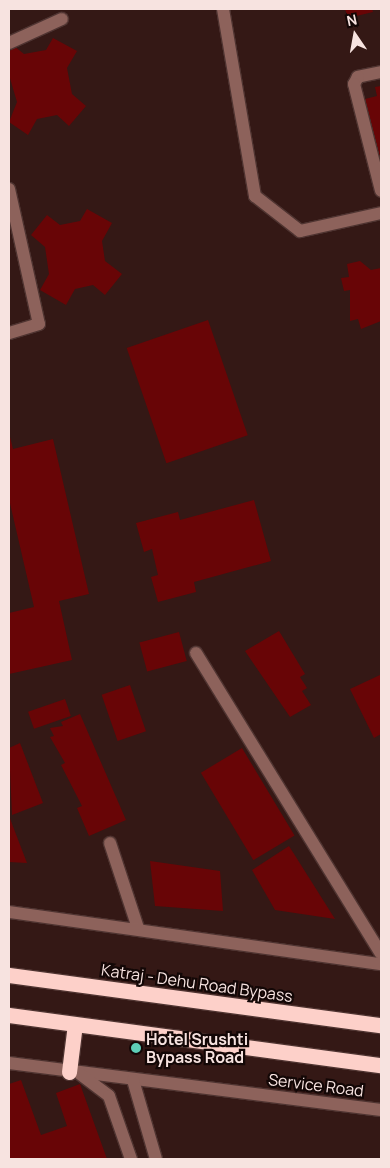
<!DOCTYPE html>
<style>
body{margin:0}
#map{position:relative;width:390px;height:1168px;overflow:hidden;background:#341815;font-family:Manrope,sans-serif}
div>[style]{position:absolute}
.building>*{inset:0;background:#680506;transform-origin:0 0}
.roads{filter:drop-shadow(1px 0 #4f3431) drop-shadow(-1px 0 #4f3431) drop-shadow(0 1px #4f3431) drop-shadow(0 -1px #4f3431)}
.minor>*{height:12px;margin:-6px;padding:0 6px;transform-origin:6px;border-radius:6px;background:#8d625b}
.highway>*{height:15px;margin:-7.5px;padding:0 7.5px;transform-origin:7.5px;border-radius:7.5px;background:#fdd0c9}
.dots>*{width:14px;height:14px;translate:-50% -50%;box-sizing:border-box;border:2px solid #130706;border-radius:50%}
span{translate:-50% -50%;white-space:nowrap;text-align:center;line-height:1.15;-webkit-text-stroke:4.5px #130706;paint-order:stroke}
.street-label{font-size:16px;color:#f7e3e0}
.poi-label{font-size:16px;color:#f7e3e0;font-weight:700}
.left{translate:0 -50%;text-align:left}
.frame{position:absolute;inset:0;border:10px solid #f7e3e0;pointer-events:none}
.north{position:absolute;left:330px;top:10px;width:50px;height:50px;-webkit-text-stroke:4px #130706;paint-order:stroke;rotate:348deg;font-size:14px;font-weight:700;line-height:20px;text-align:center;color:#f7e3e0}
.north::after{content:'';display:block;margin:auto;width:18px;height:22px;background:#f7e3e0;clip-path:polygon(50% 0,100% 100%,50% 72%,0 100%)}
</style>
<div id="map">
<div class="building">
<i style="clip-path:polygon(345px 9px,372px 9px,373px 12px,348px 18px)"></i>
<i style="clip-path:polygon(53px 38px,77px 51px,67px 68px,72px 94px,86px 106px,69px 126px,57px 115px,37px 119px,28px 135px,9px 122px,17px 102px,9px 75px,9px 52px,14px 46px,24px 54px,46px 50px)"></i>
<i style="clip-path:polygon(381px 86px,381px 161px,365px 99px,377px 96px,375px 87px)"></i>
<i style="clip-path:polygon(87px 209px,112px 223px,102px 241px,105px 261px,122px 274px,105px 295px,93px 285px,75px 289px,66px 305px,40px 290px,49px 274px,45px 247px,31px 235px,47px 215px,60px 225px,80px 221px)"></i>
<i style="clip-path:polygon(360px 261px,371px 270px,381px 268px,381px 321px,361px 329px,358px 319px,350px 321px,350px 290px,344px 291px,341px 278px,349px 277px,347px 264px)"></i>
<i style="left:208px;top:320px;width:122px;height:86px;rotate:71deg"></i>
<i style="clip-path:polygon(9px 433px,13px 449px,53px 439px,89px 594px,59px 601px,72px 660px,9px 674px,9px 613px,34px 607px,9px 499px)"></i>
<i style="clip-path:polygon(254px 500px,271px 561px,194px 582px,196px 592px,158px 602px,151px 577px,158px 575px,152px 549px,144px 552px,136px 523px,178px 512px,180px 520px)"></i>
<i style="clip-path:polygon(279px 631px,305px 674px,300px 677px,307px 688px,302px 691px,311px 705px,290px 717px,245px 651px)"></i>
<i style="left:179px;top:632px;width:30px;height:41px;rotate:75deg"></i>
<i style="clip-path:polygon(380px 675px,381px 734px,374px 738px,350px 689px)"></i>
<i style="left:130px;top:685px;width:49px;height:30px;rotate:71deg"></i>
<i style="left:65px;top:699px;width:18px;height:39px;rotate:71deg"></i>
<i style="clip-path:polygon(80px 714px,126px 820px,89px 836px,77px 808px,82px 806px,61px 765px,65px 763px,50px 737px,54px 736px,50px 728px,63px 726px,61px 722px)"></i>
<i style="clip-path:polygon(20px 743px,43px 803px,12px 815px,9px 748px)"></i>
<i style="left:242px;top:748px;width:102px;height:48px;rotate:59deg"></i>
<i style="clip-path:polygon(9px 816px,27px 863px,9px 862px)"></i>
<i style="clip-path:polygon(289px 846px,335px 919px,275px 910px,252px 870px)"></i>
<i style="clip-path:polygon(150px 861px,220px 871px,223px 911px,155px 906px)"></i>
<i style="clip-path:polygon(21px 1080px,41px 1135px,67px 1126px,56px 1093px,80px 1084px,107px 1159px,9px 1159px,9px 1084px)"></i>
</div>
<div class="roads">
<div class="minor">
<i style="left:223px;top:9px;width:190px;rotate:80.3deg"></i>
<i style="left:255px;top:196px;width:57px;rotate:37.9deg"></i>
<i style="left:300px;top:231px;width:83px;rotate:-12.5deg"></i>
<i style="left:9px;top:43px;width:58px;rotate:-24.4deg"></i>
<i style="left:381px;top:72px;width:24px;rotate:168deg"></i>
<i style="left:358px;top:77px;width:8px;rotate:120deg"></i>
<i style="left:354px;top:84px;width:110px;rotate:75.8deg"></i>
<i style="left:9px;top:189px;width:138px;rotate:77.5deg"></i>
<i style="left:39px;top:324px;width:31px;rotate:163deg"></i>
<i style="left:196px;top:653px;width:353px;rotate:58.4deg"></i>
<i style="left:110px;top:843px;width:89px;rotate:71.8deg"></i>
<i style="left:9px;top:912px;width:376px;rotate:8deg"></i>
<i style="left:9px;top:1063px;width:375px;rotate:7.2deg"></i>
<i style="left:80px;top:1074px;width:36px;rotate:37deg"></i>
<i style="left:109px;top:1096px;width:67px;rotate:70.8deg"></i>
<i style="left:133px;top:1080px;width:82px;rotate:73.8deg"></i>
</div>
<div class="highway">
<i style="left:9px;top:975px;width:375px;rotate:7.7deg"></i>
<i style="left:9px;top:1015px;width:375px;rotate:7.7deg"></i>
<i style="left:69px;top:1072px;width:48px;rotate:-82.9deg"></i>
</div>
</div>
<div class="dots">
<i style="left:136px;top:1048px;background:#5eceb7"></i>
</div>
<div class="street-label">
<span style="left:197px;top:983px;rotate:8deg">Katraj - Dehu Road Bypass</span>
<span style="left:316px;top:1085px;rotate:7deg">Service Road</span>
</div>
<div class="poi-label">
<span class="left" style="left:146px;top:1048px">Hotel Srushti<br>Bypass Road</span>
</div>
<div class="frame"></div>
<div class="north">N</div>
</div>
